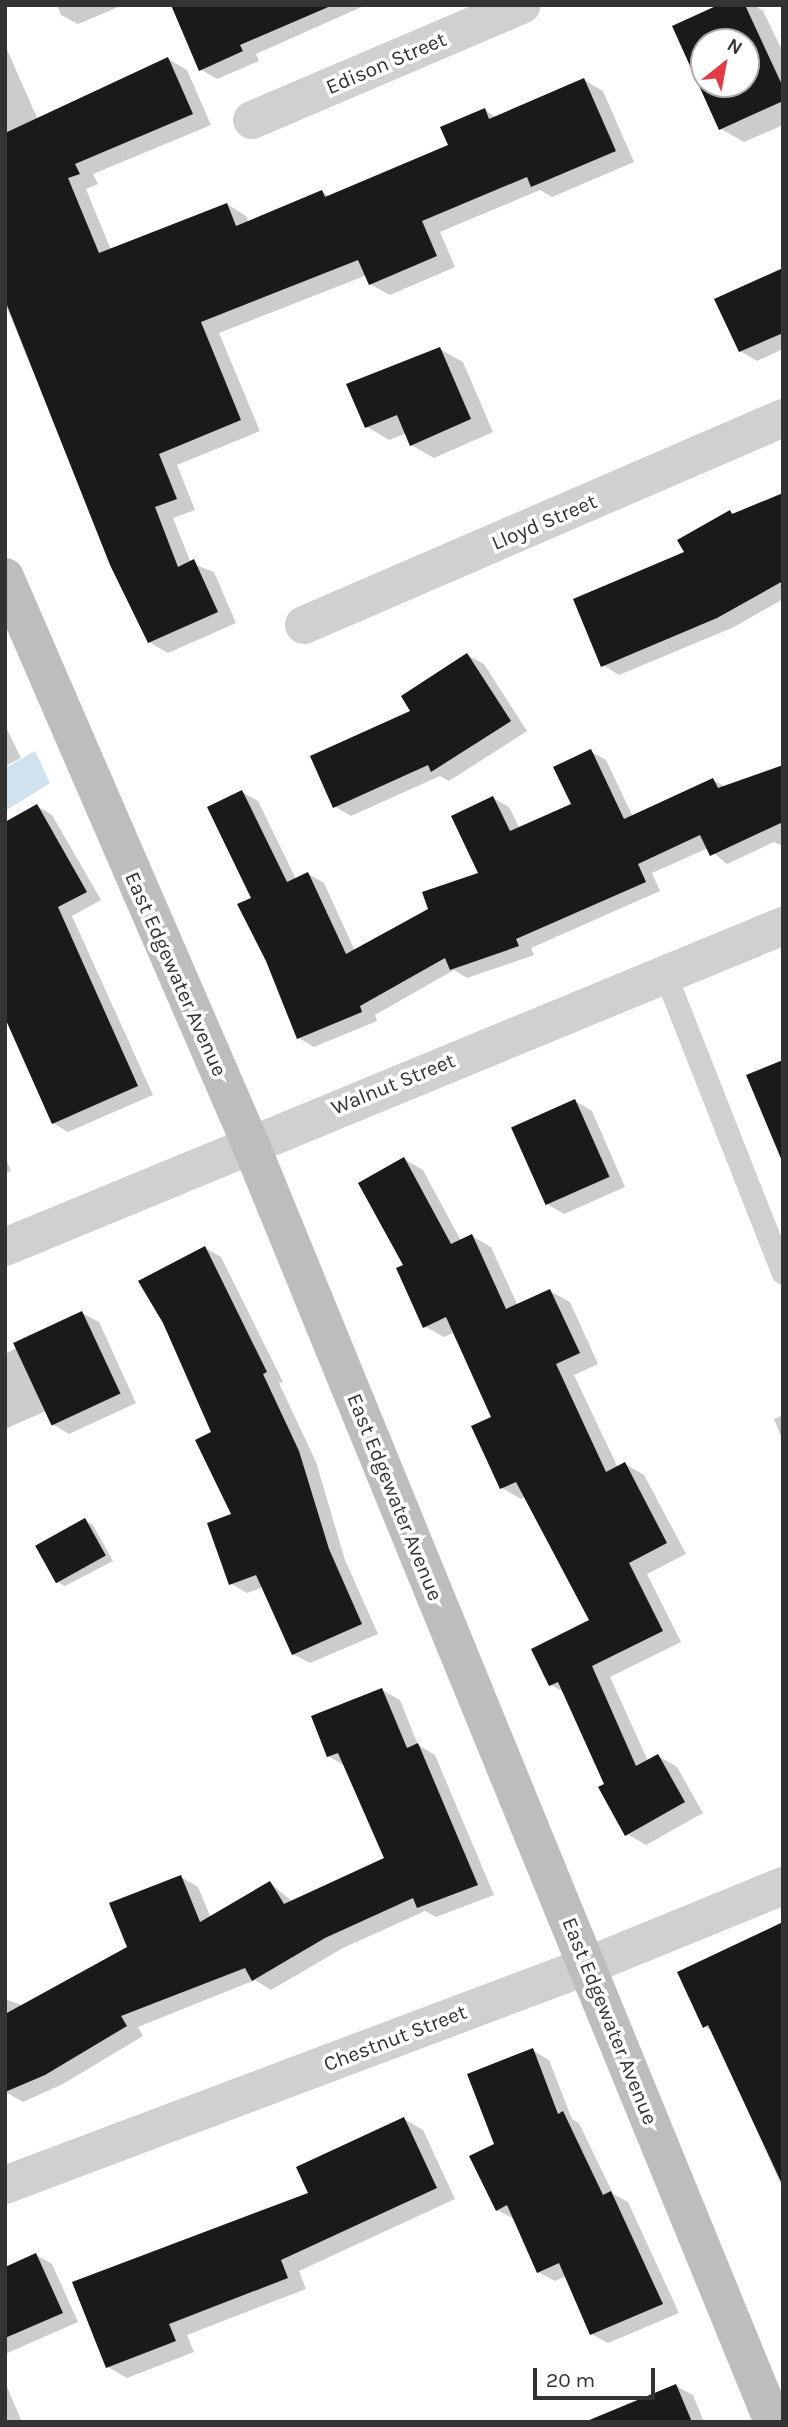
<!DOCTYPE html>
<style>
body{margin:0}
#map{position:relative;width:788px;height:2427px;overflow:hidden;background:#fff;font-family:Karla,sans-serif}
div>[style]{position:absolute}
.water>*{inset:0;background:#cfe2ee}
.shadow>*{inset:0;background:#0003}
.building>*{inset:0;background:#1a1a1a;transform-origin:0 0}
.lane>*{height:23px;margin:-11.5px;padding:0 11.5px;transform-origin:11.5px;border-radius:11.5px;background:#d0d0d0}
.street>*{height:38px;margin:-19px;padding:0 19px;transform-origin:19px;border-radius:19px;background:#d0d0d0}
.secondary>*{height:38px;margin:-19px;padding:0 19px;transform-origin:19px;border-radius:19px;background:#bdbdbd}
span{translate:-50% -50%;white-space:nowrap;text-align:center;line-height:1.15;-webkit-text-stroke:7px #fff;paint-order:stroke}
.street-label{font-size:21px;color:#333}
.frame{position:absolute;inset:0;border:7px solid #333;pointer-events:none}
.north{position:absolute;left:690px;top:28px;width:70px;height:70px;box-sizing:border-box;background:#fff;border:2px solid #adadad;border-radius:50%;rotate:31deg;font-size:19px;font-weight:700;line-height:28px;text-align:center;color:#333}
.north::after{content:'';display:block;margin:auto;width:24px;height:32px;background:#e63946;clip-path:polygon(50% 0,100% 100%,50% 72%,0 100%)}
.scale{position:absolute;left:533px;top:2368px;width:122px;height:32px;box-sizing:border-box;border:4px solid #333;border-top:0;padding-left:9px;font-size:21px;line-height:24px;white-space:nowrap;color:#333;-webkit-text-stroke:5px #fff;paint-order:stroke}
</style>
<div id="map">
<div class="water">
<i style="clip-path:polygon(35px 751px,50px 783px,5px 811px,5px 768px)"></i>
</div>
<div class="shadow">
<i style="clip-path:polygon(57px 5px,123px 5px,78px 24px,61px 15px)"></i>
<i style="clip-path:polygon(173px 5px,366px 5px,256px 54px,259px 61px,217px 79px,200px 69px)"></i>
<i style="clip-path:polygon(evenodd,722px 5px,754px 5px,763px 11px,783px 52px,783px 125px,744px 142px,721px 129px,674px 27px,722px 5px,704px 42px,746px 42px,746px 84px,704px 84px,704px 42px)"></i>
<i style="clip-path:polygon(5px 45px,38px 120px,168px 59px,187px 70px,211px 125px,93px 174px,98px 184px,86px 189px,111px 250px,227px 204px,246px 216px,249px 223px,322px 192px,331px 197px,450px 146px,485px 110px,497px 118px,584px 80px,603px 91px,634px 162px,552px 197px,540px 190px,440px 232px,455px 267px,390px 295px,370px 284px,367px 275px,219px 333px,260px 431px,177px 465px,195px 510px,173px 518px,191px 563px,214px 572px,236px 623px,168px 653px,149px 642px,111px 564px,5px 303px)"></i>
<i style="clip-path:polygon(783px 270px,783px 349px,757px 361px,740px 351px)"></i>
<i style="clip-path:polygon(440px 349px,463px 362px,493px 432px,434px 458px,411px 445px,407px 433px,389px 440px,366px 426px)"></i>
<i style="clip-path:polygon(783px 495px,783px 599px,734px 627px,619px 675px,603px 665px,686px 553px,730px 512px,735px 514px)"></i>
<i style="clip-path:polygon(467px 655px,484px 664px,527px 731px,449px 781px,440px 776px,351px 816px,334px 806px)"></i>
<i style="clip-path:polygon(5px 725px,21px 758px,5px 766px)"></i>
<i style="clip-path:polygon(590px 751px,606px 760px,633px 817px,713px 780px,726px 787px,783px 767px,783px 846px,774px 842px,727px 864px,708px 848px,652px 873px,660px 891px,531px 948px,534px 955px,467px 978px,454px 970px,375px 1015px,377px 1021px,314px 1047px,299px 1038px,253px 899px,242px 792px,258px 801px,296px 879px,308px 874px,324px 883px,355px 951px,430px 909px,480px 874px,493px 798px,509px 807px,520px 829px,574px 805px)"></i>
<i style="clip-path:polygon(37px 806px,52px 815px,101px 900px,72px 916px,153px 1095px,68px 1132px,53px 1123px)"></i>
<i style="clip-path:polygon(575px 1101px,592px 1111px,625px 1187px,564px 1214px,547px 1204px)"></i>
<i style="clip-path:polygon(5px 1157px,11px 1171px,5px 1173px)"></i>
<i style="clip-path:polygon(404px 1159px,423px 1170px,461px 1241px,472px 1236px,491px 1247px,518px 1306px,550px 1291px,570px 1302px,598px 1364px,574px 1375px,618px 1468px,625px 1464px,644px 1475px,686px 1554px,647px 1574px,681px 1642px,610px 1677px,648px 1761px,658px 1756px,677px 1767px,703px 1813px,646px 1845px,627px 1834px,565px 1693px,551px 1685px,592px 1621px,526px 1496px,521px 1499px,502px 1488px,494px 1418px,453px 1333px,444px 1337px,424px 1326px,406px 1266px)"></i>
<i style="clip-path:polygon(205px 1248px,221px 1257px,283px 1382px,279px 1383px,316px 1462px,345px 1560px,378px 1634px,310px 1663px,293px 1654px,263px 1587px,247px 1593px,230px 1583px,234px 1515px,213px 1433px)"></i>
<i style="clip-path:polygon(82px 1313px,99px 1322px,136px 1403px,69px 1434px,52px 1424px,46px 1411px,5px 1429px,5px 1354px)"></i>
<i style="clip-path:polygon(783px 1415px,783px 1441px,774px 1419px)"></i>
<i style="clip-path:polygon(85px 1520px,93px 1525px,113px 1561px,65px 1586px,57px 1582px)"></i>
<i style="clip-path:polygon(382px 1690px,400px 1700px,418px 1745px,435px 1755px,494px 1895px,436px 1917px,425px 1911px,343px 1948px,271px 1990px,255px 1980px,138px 2027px,143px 2036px,63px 2084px,23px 2102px,5px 2092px,5px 1999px,24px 2006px,129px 1948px,181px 1877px,198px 1887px,211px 1918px,270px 1883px,293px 1902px,386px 1859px,345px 1766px,328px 1756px)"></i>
<i style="clip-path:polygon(783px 1924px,783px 2189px,712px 2031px,704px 2026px)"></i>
<i style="clip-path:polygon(532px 2050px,549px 2060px,572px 2119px,579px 2123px,613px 2194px,628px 2202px,679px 2313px,608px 2343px,591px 2334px,566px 2276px,555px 2281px,538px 2272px,514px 2219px,497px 2210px,496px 2145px)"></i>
<i style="clip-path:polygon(404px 2119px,423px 2130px,455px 2199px,299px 2271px,306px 2289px,187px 2335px,194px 2352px,127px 2378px,108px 2367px)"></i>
<i style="clip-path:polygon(36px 2255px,52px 2264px,78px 2322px,5px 2354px,5px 2269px)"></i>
<i style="clip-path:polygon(5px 2382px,22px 2422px,5px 2422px)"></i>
<i style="clip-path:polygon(676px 2386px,693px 2395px,704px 2422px,630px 2422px)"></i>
</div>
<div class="building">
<i style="clip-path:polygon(171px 5px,333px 5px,240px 45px,243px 51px,199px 71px)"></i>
<i style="clip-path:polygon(evenodd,718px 5px,745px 5px,783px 87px,783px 101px,719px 130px,672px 26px,718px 5px,704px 42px,746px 42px,746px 84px,704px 84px,704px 42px)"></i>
<i style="clip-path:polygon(168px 57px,193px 114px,75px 164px,80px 174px,68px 178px,99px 253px,227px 203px,236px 226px,322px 190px,325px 197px,448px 145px,440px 127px,485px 108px,489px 119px,584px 78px,616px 151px,531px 187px,527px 177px,422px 221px,437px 256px,369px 285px,358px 260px,201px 322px,241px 420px,159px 454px,177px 499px,155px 507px,178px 567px,194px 559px,218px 612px,148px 643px,110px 565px,5px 300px,5px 133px)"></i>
<i style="clip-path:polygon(783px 268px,783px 333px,739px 352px,714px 299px)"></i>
<i style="clip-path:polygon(440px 347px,471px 419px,410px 446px,397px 415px,365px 428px,346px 384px)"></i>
<i style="clip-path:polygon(783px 493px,783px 581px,717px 618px,601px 667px,573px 599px,684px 552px,677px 540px,730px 510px,732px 514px)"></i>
<i style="clip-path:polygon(467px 653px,511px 721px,431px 772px,428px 765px,333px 808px,310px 756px,410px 711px,401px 696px)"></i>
<i style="clip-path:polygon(591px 749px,624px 819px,713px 778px,718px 788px,783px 765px,783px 822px,710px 856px,700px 835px,638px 864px,646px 882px,516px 939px,519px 946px,450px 970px,445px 958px,360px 1006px,362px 1012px,297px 1039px,266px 961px,237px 904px,251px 898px,207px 807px,242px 790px,287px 882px,308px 872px,346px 954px,428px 909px,422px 892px,478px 873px,451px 816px,493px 796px,510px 831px,571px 804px,553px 767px)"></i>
<i style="clip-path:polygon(37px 804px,87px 892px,58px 907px,138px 1086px,52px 1124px,5px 1018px,5px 822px)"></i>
<i style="clip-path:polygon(783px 1060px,783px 1161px,782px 1161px,746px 1075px)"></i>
<i style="left:575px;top:1099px;width:85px;height:70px;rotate:66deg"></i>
<i style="clip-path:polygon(404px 1157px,451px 1244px,472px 1234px,506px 1309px,550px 1289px,580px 1353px,556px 1364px,606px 1472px,625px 1462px,667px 1543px,629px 1563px,663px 1631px,592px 1666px,636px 1766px,658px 1754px,685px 1802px,625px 1836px,598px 1787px,604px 1784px,558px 1682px,549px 1686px,531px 1649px,589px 1620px,516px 1482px,500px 1489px,471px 1426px,491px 1417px,446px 1317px,423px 1328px,396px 1268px,403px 1265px,358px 1183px)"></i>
<i style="clip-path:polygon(205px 1246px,267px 1372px,263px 1374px,299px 1451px,329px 1549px,362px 1624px,292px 1655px,256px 1575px,229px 1585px,207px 1523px,231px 1514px,195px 1440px,211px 1432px,163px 1323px,138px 1281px)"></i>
<i style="left:82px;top:1311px;width:91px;height:76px;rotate:65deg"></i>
<i style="left:85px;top:1518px;width:43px;height:57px;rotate:61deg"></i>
<i style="clip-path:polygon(382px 1688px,407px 1748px,418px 1743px,478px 1885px,417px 1908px,413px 1898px,325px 1938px,252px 1981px,245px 1968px,121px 2016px,127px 2026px,45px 2075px,5px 2092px,5px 2014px,127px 1947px,109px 1903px,181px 1875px,200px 1922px,270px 1881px,284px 1904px,384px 1858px,338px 1753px,327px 1757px,311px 1716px)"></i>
<i style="clip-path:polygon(783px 1922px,783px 2186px,708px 2025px,703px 2028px,677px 1972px)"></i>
<i style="clip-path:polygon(533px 2048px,558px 2114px,563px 2111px,603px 2195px,611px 2191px,663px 2304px,590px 2335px,559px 2263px,537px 2273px,507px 2205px,496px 2211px,469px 2156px,494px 2144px,467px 2074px)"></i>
<i style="clip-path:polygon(404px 2117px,437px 2188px,281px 2260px,288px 2278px,169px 2324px,176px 2341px,106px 2368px,72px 2282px,308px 2193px,296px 2167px)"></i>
<i style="clip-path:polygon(36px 2253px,63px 2313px,5px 2338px,5px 2267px)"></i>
<i style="clip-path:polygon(676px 2384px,692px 2422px,587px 2422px,587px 2421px)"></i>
</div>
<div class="lane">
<i style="left:665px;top:974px;width:321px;rotate:68.5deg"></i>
</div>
<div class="street">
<i style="left:252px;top:120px;width:293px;rotate:-23.1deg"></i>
<i style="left:304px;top:625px;width:522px;rotate:-23.37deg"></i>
<i style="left:5px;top:1247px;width:842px;rotate:-22.42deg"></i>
<i style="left:5px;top:2185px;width:622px;rotate:-20.62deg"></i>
<i style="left:587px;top:1966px;width:212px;rotate:-22.2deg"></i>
</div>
<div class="secondary">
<i style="left:5px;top:577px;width:617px;rotate:66.59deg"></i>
<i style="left:250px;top:1143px;width:1382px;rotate:67.76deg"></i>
</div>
<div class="street-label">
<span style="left:386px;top:63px;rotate:-23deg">Edison Street</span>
<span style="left:544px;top:522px;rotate:-23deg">Lloyd Street</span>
<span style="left:176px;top:974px;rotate:66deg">East Edgewater Avenue</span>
<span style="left:393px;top:1084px;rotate:-22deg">Walnut Street</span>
<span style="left:395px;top:1497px;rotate:68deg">East Edgewater Avenue</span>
<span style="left:610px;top:2021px;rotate:68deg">East Edgewater Avenue</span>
<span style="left:395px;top:2038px;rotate:-21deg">Chestnut Street</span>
</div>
<div class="frame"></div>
<div class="north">N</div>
<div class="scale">20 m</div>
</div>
